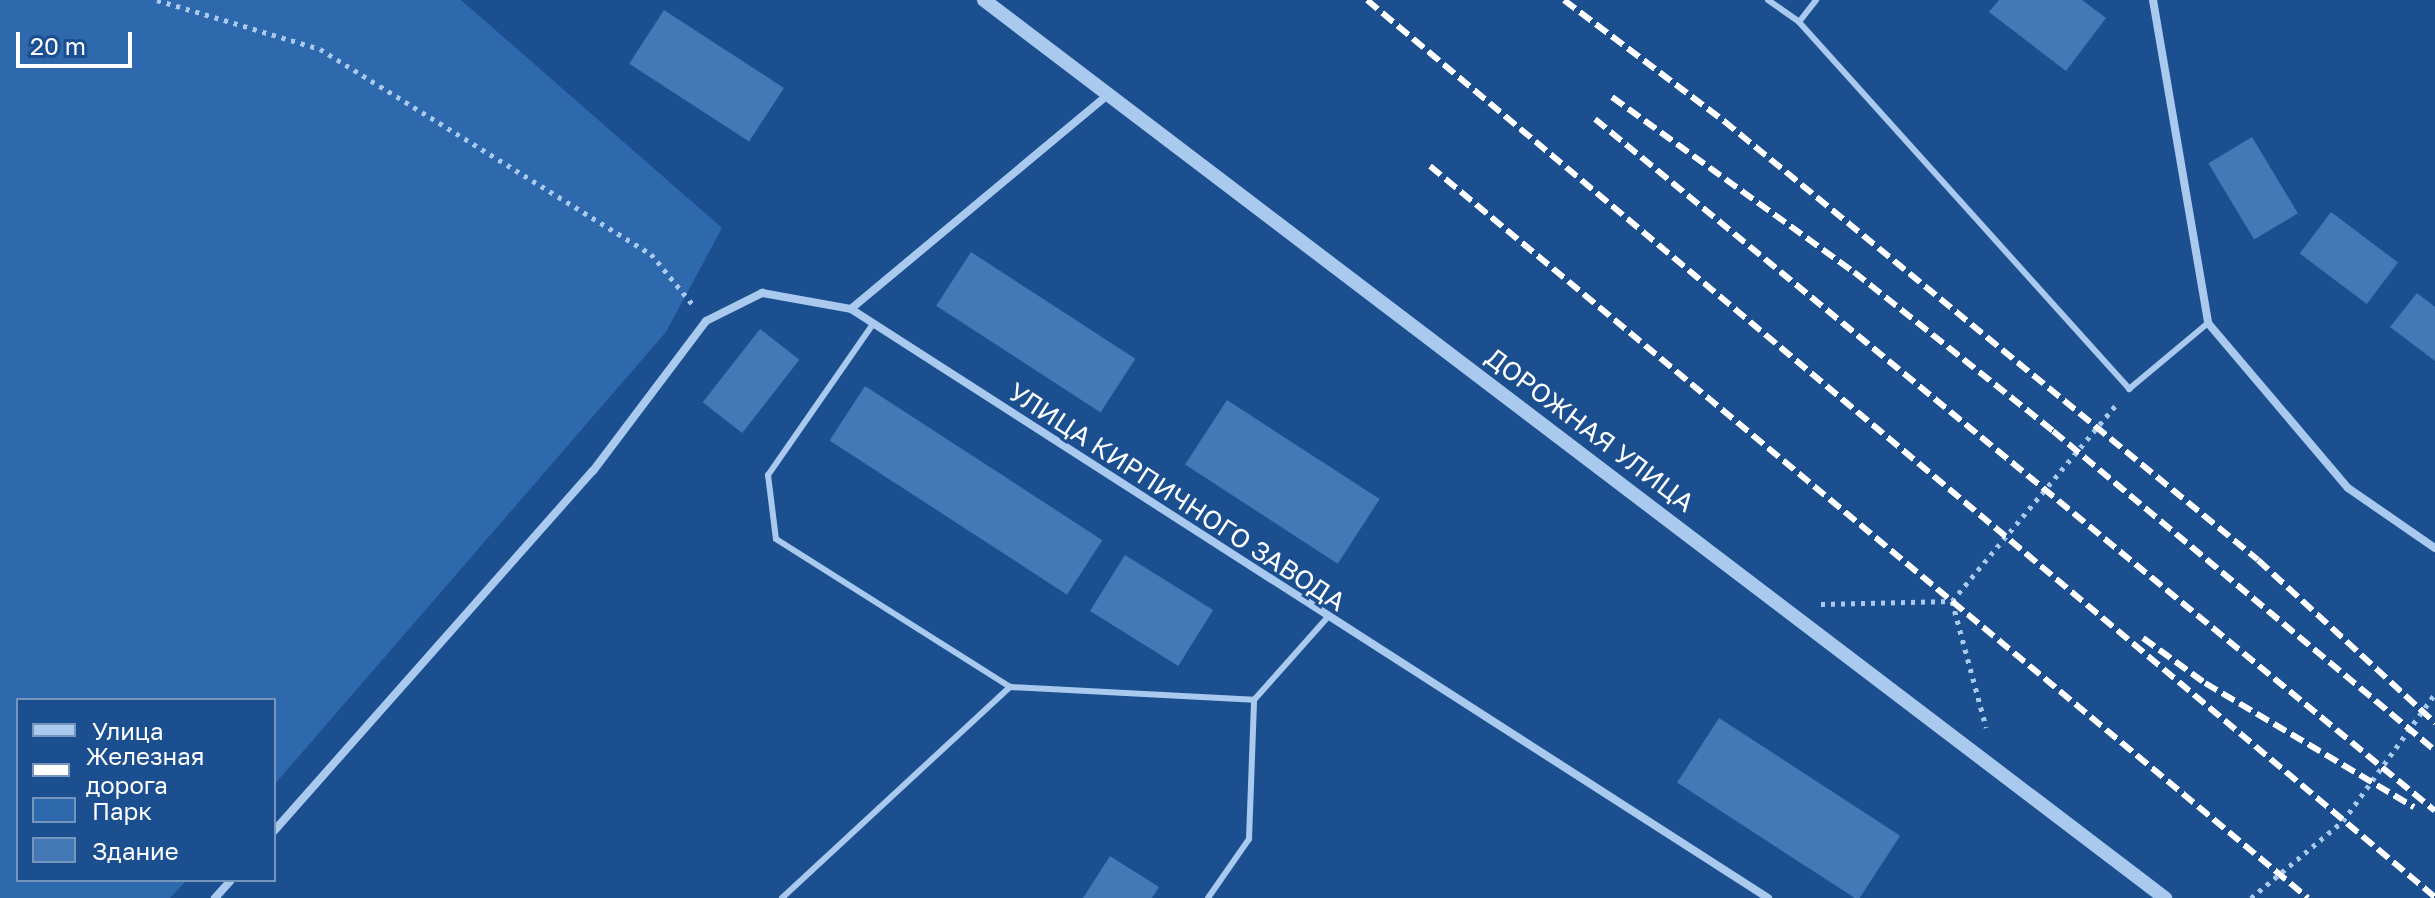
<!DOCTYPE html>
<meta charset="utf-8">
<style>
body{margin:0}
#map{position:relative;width:2435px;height:898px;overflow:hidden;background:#1b4f8f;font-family:"Golos Text",sans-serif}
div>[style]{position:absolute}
.green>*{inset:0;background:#2e69ad}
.building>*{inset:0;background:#4478b7;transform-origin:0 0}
.path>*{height:5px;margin-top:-2.5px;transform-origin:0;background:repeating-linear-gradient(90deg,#a9c9ee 0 4px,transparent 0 10px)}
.service>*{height:6px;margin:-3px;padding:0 3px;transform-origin:3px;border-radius:3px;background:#a9c9ee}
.minor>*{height:8px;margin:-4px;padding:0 4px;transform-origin:4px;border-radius:4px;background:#a9c9ee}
.tertiary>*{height:14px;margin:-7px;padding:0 7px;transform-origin:7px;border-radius:7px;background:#a9c9ee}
.rail>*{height:6px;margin-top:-3px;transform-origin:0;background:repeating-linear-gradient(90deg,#fff 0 14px,transparent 0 20px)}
span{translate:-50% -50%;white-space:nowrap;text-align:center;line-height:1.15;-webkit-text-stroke:6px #1b4f8f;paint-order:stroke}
.street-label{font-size:26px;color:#fff}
.legend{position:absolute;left:16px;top:698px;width:260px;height:184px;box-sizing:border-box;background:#1b4f8f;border:2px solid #7695bc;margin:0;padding:10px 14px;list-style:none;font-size:24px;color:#fff}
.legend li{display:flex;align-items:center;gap:16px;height:40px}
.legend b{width:40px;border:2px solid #7695bc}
.scale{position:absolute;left:16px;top:32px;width:116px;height:36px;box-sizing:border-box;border:4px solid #fff;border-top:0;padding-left:10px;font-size:24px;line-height:28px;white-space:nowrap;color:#fff;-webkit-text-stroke:6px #1b4f8f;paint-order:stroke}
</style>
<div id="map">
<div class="green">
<i style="clip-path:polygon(0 0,461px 0,722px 228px,666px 332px,274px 785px,274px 700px,18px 700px,18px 880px,187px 880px,170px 898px,0 898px)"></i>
</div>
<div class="building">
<i style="clip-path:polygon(1999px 0,2082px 0,2106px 18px,2066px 71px,1989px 12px)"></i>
<i style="left:664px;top:10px;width:143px;height:64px;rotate:33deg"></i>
<i style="left:2252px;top:137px;width:89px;height:51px;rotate:59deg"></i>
<i style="left:2331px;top:212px;width:84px;height:52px;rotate:37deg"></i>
<i style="left:971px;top:252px;width:196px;height:64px;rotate:33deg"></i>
<i style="clip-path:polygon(2417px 293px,2435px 307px,2435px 361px,2390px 327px)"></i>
<i style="left:760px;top:329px;width:50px;height:93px;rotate:38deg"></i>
<i style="left:865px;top:386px;width:283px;height:65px;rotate:33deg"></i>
<i style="left:1227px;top:400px;width:182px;height:77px;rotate:33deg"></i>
<i style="left:1125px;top:555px;width:104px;height:66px;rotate:32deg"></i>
<i style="left:1719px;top:718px;width:216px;height:77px;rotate:33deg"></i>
<i style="clip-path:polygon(1110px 856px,1159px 887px,1152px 898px,1083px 898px)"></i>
</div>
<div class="path">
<i style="left:157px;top:0;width:170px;rotate:16.7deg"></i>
<i style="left:320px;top:49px;width:389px;rotate:31.8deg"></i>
<i style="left:651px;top:254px;width:66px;rotate:50.5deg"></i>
<i style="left:1952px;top:601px;width:131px;rotate:74.9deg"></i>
<i style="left:1821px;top:604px;width:131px;rotate:-1.3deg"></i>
<i style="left:1952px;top:601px;width:256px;rotate:-50.1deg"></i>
<i style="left:2251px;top:898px;width:120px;rotate:-39.9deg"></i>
<i style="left:2343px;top:821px;width:157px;rotate:-54.1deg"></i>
</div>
<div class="service">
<i style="left:1768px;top:0;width:38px;rotate:35deg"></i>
<i style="left:1799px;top:22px;width:28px;rotate:-52deg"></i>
<i style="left:1799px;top:22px;width:494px;rotate:48deg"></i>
<i style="left:2129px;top:389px;width:103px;rotate:-39.9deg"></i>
<i style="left:873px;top:324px;width:184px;rotate:124.8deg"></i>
<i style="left:768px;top:475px;width:64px;rotate:82.9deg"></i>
<i style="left:776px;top:539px;width:277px;rotate:32.3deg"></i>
<i style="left:782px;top:898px;width:311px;rotate:-42.8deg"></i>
<i style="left:1010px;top:687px;width:244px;rotate:3deg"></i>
<i style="left:1254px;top:700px;width:110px;rotate:-48.3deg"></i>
<i style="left:1208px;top:898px;width:72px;rotate:-55.2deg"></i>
<i style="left:1249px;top:839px;width:139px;rotate:-87.9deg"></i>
</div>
<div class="minor">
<i style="left:2153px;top:0;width:328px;rotate:80.3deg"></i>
<i style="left:2208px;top:323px;width:216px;rotate:49.7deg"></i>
<i style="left:2348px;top:488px;width:106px;rotate:34.6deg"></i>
<i style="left:1110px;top:93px;width:337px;rotate:140.2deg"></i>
<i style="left:851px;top:309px;width:1090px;rotate:32.71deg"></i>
<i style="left:274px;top:831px;width:481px;rotate:-48.5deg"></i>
<i style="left:593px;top:471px;width:188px;rotate:-53deg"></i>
<i style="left:706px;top:321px;width:63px;rotate:-26.6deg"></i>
<i style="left:762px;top:293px;width:90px;rotate:10.2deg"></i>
<i style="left:215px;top:898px;width:24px;rotate:-48deg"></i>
</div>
<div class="tertiary">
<i style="left:984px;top:0;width:1484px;rotate:37.25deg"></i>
</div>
<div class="rail">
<i style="left:1367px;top:0;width:1395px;rotate:40.03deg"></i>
<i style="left:1564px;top:0;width:201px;rotate:37.1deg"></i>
<i style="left:1724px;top:121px;width:691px;rotate:39.42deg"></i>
<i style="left:2258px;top:560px;width:241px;rotate:42.6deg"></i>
<i style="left:1612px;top:97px;width:299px;rotate:35.9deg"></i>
<i style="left:1854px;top:272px;width:255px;rotate:38.6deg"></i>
<i style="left:2053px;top:431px;width:498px;rotate:39.9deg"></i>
<i style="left:1595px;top:119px;width:1088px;rotate:39.48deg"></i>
<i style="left:1430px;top:166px;width:1143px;rotate:39.82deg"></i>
<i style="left:2143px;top:638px;width:77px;rotate:36deg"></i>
<i style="left:2205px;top:683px;width:243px;rotate:30.7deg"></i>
</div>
<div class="street-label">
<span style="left:1590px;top:430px;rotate:37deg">ДОРОЖНАЯ УЛИЦА</span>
<span style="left:1177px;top:497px;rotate:33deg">УЛИЦА КИРПИЧНОГО ЗАВОДА</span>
</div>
<ul class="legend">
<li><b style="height:10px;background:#a9c9ee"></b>Улица</li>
<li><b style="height:10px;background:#fff"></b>Железная дорога</li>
<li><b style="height:22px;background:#2e69ad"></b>Парк</li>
<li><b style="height:22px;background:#4478b7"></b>Здание</li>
</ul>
<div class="scale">20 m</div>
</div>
